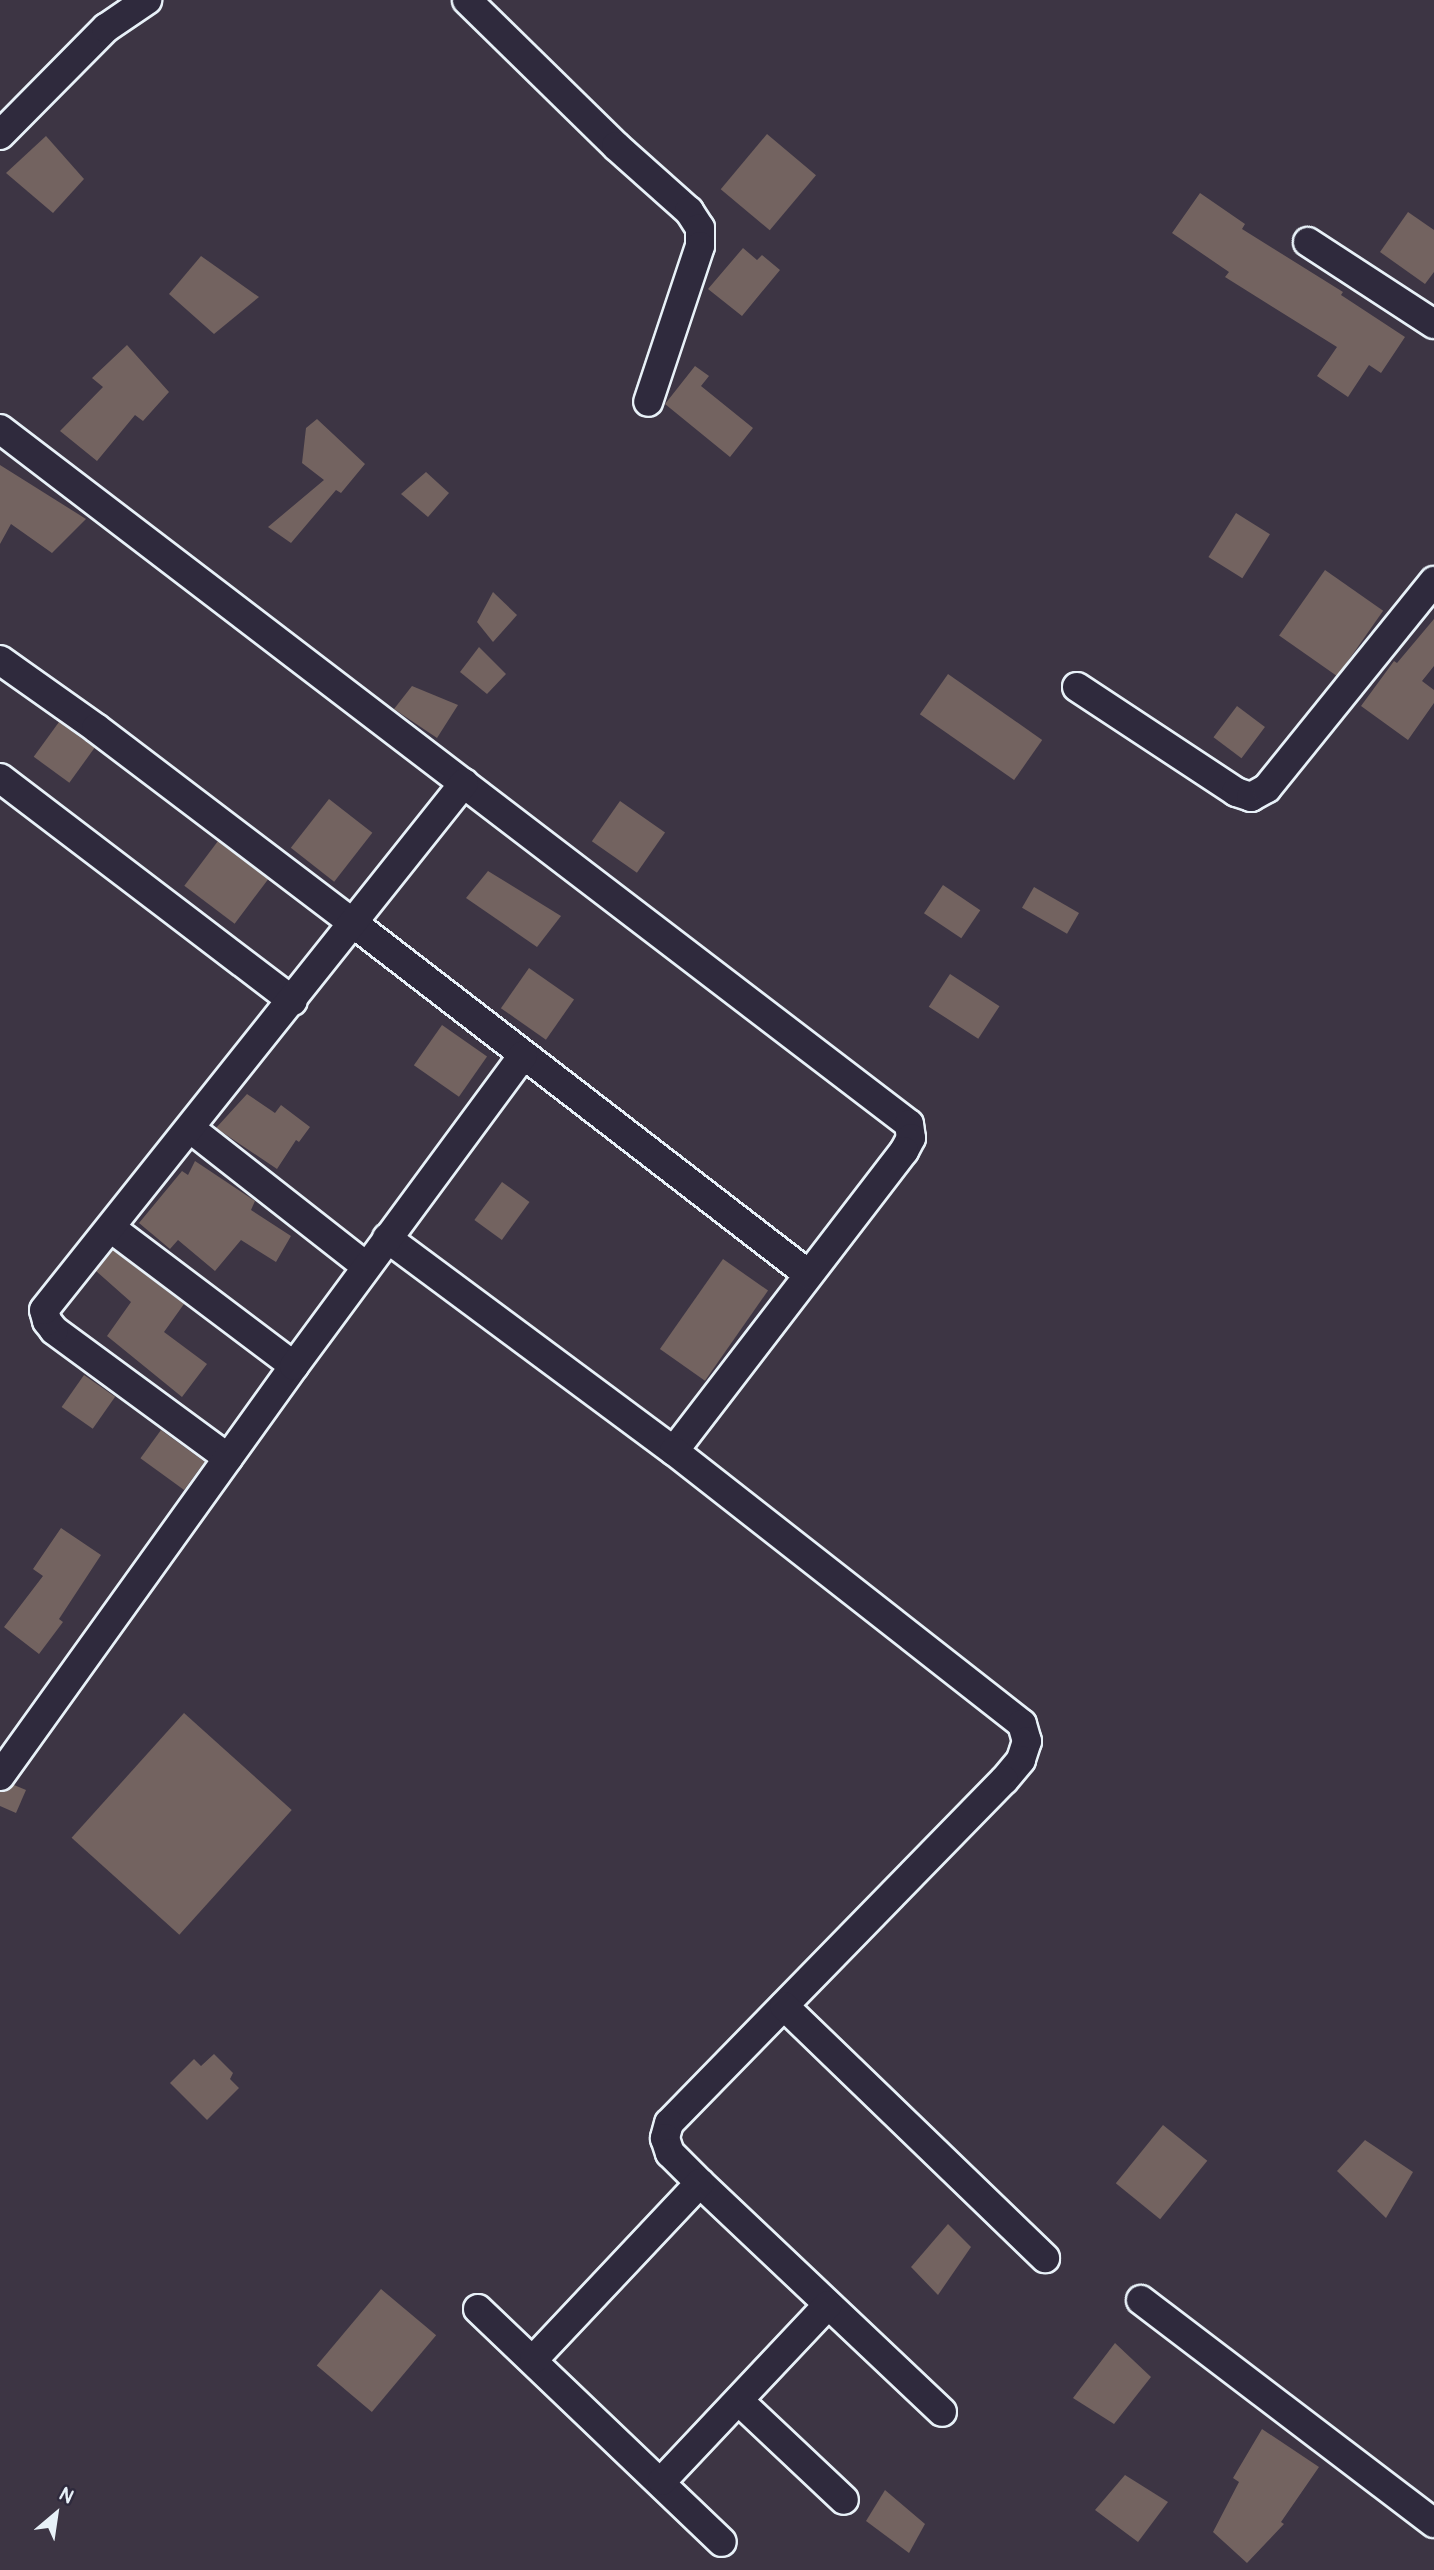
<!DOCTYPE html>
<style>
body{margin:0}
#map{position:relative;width:1434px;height:2570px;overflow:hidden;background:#3d3544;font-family:Pangolin,sans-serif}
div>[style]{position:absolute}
.building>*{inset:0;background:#736360;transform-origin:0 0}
.roads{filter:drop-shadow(2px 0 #e8f1f8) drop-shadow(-2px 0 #e8f1f8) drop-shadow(0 2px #e8f1f8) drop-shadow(0 -2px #e8f1f8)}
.minor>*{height:28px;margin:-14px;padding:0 14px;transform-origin:14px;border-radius:14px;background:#2f2a3d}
span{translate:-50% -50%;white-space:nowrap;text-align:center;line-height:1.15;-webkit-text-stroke:5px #2f2a3d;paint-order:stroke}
.north{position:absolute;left:21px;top:2479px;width:70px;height:70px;-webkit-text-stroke:5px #2f2a3d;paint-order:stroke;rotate:29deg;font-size:19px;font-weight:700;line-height:28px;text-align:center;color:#e8f1f8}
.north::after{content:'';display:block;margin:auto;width:24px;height:32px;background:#e8f1f8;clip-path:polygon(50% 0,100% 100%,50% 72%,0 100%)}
</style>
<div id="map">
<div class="building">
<i style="left:767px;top:134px;width:64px;height:72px;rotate:40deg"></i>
<i style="clip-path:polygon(46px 136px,84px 179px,53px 213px,6px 173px)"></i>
<i style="clip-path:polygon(1200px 193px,1245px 224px,1242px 229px,1343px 292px,1341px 295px,1405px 337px,1381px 373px,1369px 365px,1348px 397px,1317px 376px,1337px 347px,1225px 277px,1229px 272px,1172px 233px)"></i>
<i style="clip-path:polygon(1408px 212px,1434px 230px,1434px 272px,1425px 284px,1380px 252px)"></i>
<i style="clip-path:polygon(743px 248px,757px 260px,762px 255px,780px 270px,742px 316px,708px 289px)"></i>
<i style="clip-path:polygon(201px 256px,259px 297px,214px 334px,169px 294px)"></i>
<i style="clip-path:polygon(127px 345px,169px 392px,143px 421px,135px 415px,97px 461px,60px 431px,103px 387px,92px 378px)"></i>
<i style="clip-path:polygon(695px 366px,709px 376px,701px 386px,753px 428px,730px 457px,665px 404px)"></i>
<i style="clip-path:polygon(317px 419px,365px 464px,341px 493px,336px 490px,291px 543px,268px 527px,324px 480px,302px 463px,306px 428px)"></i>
<i style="clip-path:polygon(0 465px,86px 519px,52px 553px,11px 524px,0 544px)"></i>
<i style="clip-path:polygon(426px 472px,449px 493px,428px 517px,401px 494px)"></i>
<i style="left:1236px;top:513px;width:40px;height:52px;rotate:32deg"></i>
<i style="left:1325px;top:570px;width:71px;height:80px;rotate:35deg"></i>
<i style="clip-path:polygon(493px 592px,517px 615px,493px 642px,477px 622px)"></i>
<i style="clip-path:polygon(1434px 619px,1434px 666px,1422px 681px,1434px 690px,1434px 703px,1408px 740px,1361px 706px,1394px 661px,1397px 663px)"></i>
<i style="clip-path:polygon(479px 647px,506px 674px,487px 694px,460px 672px)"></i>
<i style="left:948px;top:674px;width:115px;height:49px;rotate:35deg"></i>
<i style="clip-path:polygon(412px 686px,458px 705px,437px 738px,394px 709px)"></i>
<i style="left:1237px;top:706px;width:35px;height:39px;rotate:37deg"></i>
<i style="left:59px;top:722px;width:44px;height:43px;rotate:36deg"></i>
<i style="left:329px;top:799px;width:55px;height:62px;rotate:38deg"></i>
<i style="left:620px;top:801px;width:55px;height:49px;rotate:35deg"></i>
<i style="left:218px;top:841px;width:63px;height:56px;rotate:37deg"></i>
<i style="clip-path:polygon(488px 871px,561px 916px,537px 947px,466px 898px)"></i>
<i style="left:943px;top:885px;width:45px;height:34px;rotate:34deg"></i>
<i style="left:1034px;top:887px;width:52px;height:24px;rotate:30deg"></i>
<i style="left:529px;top:968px;width:55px;height:49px;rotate:35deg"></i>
<i style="left:950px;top:974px;width:59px;height:39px;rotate:33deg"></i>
<i style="left:442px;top:1025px;width:55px;height:49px;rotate:35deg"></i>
<i style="clip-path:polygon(247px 1094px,275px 1113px,281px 1105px,310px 1127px,299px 1142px,296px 1140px,277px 1169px,216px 1128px)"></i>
<i style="clip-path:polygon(195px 1161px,255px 1201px,251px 1210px,291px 1236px,276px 1262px,241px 1240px,215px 1271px,178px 1240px,170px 1249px,139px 1223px,182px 1171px,188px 1175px)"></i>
<i style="left:502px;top:1182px;width:34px;height:47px;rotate:36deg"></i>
<i style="clip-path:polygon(113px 1250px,184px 1304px,164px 1332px,207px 1364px,182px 1397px,107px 1336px,131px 1302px,96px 1271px)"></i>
<i style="left:723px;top:1259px;width:55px;height:110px;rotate:35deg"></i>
<i style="left:84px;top:1375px;width:38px;height:39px;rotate:35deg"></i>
<i style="left:161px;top:1430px;width:54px;height:35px;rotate:36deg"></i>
<i style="clip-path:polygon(61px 1528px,101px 1555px,59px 1619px,63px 1622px,39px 1654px,4px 1627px,43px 1576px,33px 1569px)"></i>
<i style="left:184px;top:1713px;width:145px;height:168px;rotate:42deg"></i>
<i style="clip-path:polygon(14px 1785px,26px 1790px,16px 1813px,0 1806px,0 1792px)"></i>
<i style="clip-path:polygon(214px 2054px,233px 2073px,230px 2079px,239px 2088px,207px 2120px,170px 2083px,194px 2059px,201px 2066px)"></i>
<i style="left:1163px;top:2125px;width:57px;height:75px;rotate:39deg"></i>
<i style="clip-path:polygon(1365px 2140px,1413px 2172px,1386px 2218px,1337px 2171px)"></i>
<i style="clip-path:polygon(948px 2224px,971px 2247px,938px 2295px,911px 2267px)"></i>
<i style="left:381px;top:2289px;width:72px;height:100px;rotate:40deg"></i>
<i style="clip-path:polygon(1115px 2343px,1151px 2377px,1114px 2424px,1073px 2398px)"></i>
<i style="clip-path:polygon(1262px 2429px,1319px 2467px,1281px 2522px,1284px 2524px,1247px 2563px,1213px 2532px,1239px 2482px,1233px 2478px)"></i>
<i style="clip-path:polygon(1125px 2475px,1168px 2502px,1138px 2542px,1095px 2510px)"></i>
<i style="clip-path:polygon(885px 2490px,925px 2524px,909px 2553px,866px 2521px)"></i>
</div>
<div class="roads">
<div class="minor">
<i style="left:467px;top:0;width:209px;rotate:44.4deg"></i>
<i style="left:616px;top:146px;width:98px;rotate:41.7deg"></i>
<i style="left:689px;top:211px;width:20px;rotate:57deg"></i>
<i style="left:700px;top:228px;width:18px;rotate:90deg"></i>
<i style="left:700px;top:246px;width:164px;rotate:108.4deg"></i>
<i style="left:0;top:135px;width:151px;rotate:-45.3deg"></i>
<i style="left:106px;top:28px;width:50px;rotate:-34.3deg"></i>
<i style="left:1308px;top:242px;width:150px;rotate:33.1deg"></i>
<i style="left:0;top:429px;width:1144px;rotate:37.4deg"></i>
<i style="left:909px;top:1124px;width:14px;rotate:82deg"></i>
<i style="left:911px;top:1138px;width:15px;rotate:118deg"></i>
<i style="left:904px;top:1151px;width:378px;rotate:127.5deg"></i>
<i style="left:0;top:660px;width:118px;rotate:35.3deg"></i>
<i style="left:96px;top:728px;width:323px;rotate:37.2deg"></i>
<i style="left:353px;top:923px;width:575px;rotate:37.65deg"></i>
<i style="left:1077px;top:687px;width:191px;rotate:33.4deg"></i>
<i style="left:1236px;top:792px;width:16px;rotate:18deg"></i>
<i style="left:1251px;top:797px;width:18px;rotate:-29deg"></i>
<i style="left:1267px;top:788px;width:266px;rotate:-51.1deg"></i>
<i style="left:0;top:778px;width:368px;rotate:37.3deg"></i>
<i style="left:191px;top:1129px;width:222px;rotate:38.1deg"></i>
<i style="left:111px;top:1228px;width:229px;rotate:37deg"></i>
<i style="left:387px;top:1238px;width:357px;rotate:36.6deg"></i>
<i style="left:674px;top:1451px;width:442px;rotate:38.1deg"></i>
<i style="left:1022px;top:1724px;width:18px;rotate:74deg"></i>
<i style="left:1027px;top:1741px;width:20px;rotate:108deg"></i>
<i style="left:1021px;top:1760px;width:26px;rotate:130deg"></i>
<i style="left:1004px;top:1780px;width:479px;rotate:134.3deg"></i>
<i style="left:669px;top:2123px;width:16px;rotate:105deg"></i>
<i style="left:665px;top:2138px;width:16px;rotate:72deg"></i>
<i style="left:670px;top:2153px;width:42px;rotate:45deg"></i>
<i style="left:700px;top:2183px;width:333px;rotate:43.4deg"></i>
<i style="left:228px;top:1458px;width:216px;rotate:-143.7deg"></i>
<i style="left:54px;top:1330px;width:11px;rotate:-128deg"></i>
<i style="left:47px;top:1321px;width:11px;rotate:-105deg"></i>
<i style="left:44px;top:1310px;width:674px;rotate:-51.45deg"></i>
<i style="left:0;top:1776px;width:505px;rotate:-54.36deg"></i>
<i style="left:294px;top:1366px;width:386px;rotate:-53.6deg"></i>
<i style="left:784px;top:2006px;width:363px;rotate:44deg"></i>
<i style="left:1141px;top:2300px;width:368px;rotate:37.3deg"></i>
<i style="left:478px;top:2309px;width:337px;rotate:43.7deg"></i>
<i style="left:534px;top:2359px;width:242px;rotate:-46.7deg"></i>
<i style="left:739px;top:2401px;width:144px;rotate:43.3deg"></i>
<i style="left:662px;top:2481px;width:242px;rotate:-46.7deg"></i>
</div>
</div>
<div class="north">N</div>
</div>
